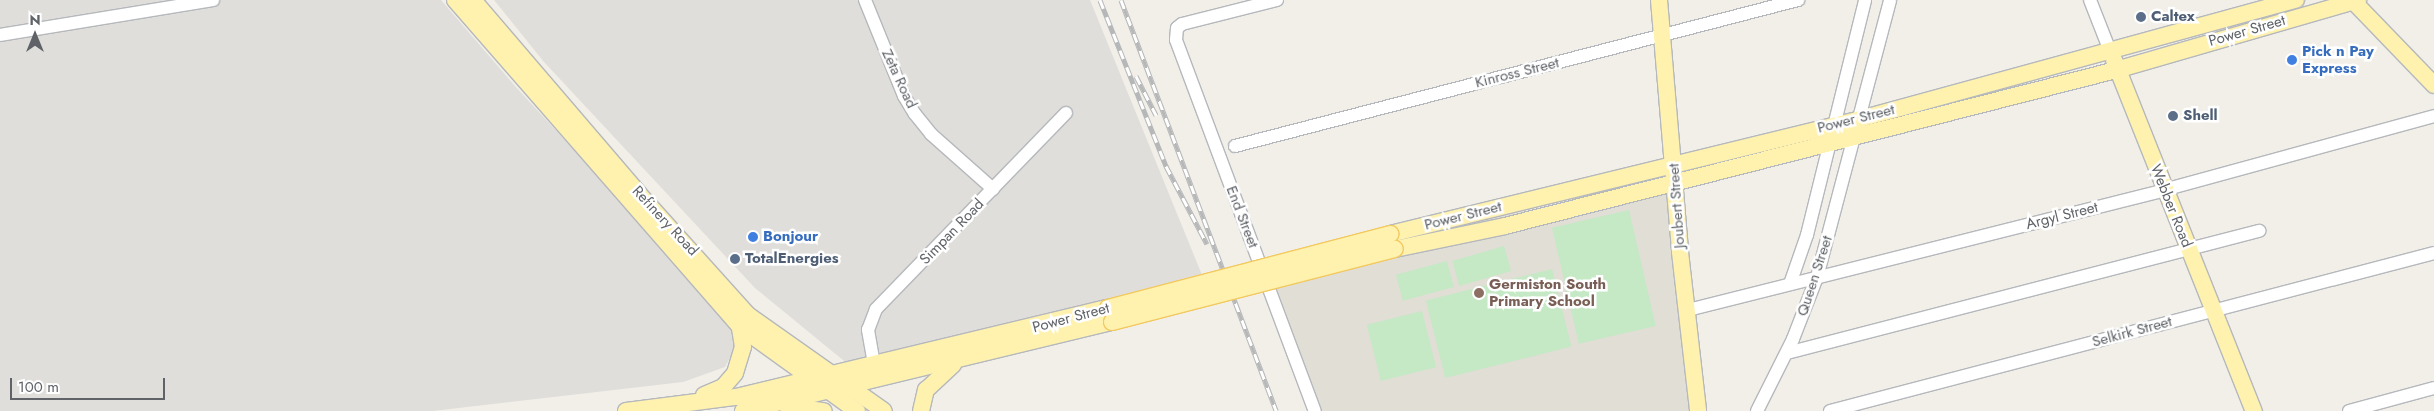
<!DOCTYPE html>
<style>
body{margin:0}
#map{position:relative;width:2434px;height:411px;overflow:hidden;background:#f1efe8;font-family:Jost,sans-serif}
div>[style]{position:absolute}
.industrial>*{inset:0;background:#e0deda}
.education>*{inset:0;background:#e1ded6}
.green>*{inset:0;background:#c5e8c5;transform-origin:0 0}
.roads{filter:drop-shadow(1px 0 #b5b8bc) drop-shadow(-1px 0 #b5b8bc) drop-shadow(0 1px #b5b8bc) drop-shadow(0 -1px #b5b8bc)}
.minor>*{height:12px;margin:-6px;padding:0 6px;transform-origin:6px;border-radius:6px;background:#fff}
.major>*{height:16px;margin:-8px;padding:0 8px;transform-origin:8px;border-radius:8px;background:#fff2af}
.rail>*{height:5px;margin-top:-2.5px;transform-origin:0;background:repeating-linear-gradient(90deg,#fff 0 9px,#b6b7b8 0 18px);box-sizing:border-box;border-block:1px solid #b6b7b8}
.bridges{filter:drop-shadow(1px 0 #f2c960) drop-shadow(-1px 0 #f2c960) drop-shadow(0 1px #f2c960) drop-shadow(0 -1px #f2c960)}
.major-bridge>*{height:16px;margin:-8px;padding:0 8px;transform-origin:8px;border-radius:8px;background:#fff2af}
.dots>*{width:14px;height:14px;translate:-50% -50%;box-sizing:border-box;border:2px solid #fff;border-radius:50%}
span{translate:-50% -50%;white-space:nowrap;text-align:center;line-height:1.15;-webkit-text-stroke:5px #fff;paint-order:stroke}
.service-label{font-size:15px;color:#4e5e75;font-weight:700}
.left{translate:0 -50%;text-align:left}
.street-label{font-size:15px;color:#5f6368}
.shop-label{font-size:15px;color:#366cbe;font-weight:700}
.education-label{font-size:15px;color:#785e54;font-weight:700}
.north{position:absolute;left:10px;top:10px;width:50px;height:50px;-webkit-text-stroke:4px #fff;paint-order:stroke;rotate:0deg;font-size:14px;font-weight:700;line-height:20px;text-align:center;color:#5f6368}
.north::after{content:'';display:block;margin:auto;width:18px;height:22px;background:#5f6368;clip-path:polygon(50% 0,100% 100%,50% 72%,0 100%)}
.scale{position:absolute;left:10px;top:378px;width:155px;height:22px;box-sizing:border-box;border:2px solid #5f6368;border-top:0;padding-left:6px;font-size:15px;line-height:18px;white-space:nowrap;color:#5f6368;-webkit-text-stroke:4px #fff;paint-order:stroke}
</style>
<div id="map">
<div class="industrial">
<i style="clip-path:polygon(0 0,441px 0,514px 85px,718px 306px,735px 332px,734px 350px,725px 367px,683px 382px,433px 411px,0 411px)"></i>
<i style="clip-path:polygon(494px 0,1090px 0,1202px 275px,849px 365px,755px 288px,544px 62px)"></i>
</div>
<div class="education">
<i style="clip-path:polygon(1673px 179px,1696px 411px,1317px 411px,1266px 275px,1503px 216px)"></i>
</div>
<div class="green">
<i style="left:1629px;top:210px;width:119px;height:79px;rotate:77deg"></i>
<i style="left:1504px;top:246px;width:26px;height:54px;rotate:74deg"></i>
<i style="left:1447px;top:261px;width:27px;height:53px;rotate:75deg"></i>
<i style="left:1552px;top:269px;width:80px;height:130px;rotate:76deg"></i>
<i style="left:1422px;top:311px;width:58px;height:57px;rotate:76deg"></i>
</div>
<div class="roads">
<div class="minor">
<i style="left:865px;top:0;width:104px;rotate:67.9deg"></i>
<i style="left:904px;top:96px;width:21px;rotate:59deg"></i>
<i style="left:915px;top:114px;width:26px;rotate:51deg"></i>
<i style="left:931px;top:134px;width:83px;rotate:41.6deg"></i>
<i style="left:1277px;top:0;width:98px;rotate:165.8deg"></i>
<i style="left:1182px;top:24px;width:6px;rotate:141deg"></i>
<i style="left:1177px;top:28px;width:12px;rotate:95deg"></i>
<i style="left:1176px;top:40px;width:396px;rotate:69.5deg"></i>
<i style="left:2090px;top:0;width:55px;rotate:68.6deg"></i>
<i style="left:0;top:35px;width:216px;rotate:-9.3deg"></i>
<i style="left:1235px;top:146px;width:582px;rotate:-14.54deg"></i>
<i style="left:1790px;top:284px;width:52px;rotate:-70.9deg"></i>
<i style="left:1807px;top:235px;width:242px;rotate:-76.1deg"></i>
<i style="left:1688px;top:310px;width:491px;rotate:-14.1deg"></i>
<i style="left:2164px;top:190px;width:280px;rotate:-15.3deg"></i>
<i style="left:1787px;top:353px;width:488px;rotate:-14.5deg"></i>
<i style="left:874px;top:364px;width:35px;rotate:-100deg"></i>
<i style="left:868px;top:330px;width:22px;rotate:-69deg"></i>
<i style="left:876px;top:309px;width:273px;rotate:-45.9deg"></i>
<i style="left:1757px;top:411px;width:80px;rotate:-63.4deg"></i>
<i style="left:1793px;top:339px;width:66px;rotate:-68.8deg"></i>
<i style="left:1817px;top:277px;width:286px;rotate:-75.2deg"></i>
<i style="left:1830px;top:411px;width:624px;rotate:-14.66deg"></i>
<i style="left:2349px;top:411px;width:88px;rotate:-15.1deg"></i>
</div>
<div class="major">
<i style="left:455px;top:0;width:434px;rotate:48.9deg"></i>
<i style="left:740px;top:327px;width:144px;rotate:35.7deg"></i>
<i style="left:473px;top:0;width:255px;rotate:49.4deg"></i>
<i style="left:639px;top:194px;width:163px;rotate:48deg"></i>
<i style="left:748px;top:315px;width:166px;rotate:35.2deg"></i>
<i style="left:1659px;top:0;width:253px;rotate:85.2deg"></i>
<i style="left:1680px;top:252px;width:160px;rotate:83.5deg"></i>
<i style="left:2352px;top:0;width:118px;rotate:46deg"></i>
<i style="left:2114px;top:60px;width:378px;rotate:68.3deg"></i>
<i style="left:1390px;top:234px;width:484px;rotate:-13.7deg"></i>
<i style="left:1860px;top:119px;width:452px;rotate:-15.3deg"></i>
<i style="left:1395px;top:249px;width:112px;rotate:-11.8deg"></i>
<i style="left:1505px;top:226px;width:631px;rotate:-14.32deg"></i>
<i style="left:2116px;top:70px;width:252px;rotate:-16.1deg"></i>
<i style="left:704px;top:395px;width:21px;rotate:-23deg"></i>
<i style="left:723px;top:387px;width:18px;rotate:-49deg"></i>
<i style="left:735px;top:373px;width:27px;rotate:-73deg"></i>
<i style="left:743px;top:347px;width:20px;rotate:-99deg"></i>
<i style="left:787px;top:406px;width:37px;rotate:8deg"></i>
<i style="left:626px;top:411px;width:111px;rotate:-7.3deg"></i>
<i style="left:736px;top:397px;width:382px;rotate:-13.5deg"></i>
<i style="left:743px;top:411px;width:380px;rotate:-13.6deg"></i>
<i style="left:921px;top:411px;width:22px;rotate:-77deg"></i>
<i style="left:926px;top:390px;width:37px;rotate:-43deg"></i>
</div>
</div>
<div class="rail">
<i style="left:1100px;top:0;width:179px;rotate:68.3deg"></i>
<i style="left:1166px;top:166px;width:88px;rotate:62.3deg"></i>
<i style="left:1121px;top:0;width:439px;rotate:69.3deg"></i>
<i style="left:1136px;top:76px;width:44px;rotate:62.9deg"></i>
</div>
<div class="bridges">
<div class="major-bridge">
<i style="left:1108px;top:308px;width:292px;rotate:-14.7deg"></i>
<i style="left:1112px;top:322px;width:292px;rotate:-14.5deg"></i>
</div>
</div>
<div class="dots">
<i style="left:2141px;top:17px;background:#5c6f8a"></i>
<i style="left:2292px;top:60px;background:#3f7fe0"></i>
<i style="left:2173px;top:116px;background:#5c6f8a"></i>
<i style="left:753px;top:237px;background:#3f7fe0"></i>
<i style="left:735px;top:259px;background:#5c6f8a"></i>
<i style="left:1479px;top:293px;background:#8d6e63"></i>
</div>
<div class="service-label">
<span class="left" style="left:2151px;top:17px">Caltex</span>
<span class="left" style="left:2183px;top:116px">Shell</span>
<span class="left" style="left:745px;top:259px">TotalEnergies</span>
</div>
<div class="street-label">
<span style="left:2247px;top:31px;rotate:-16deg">Power Street</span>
<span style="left:1517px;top:73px;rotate:-14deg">Kinross Street</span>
<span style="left:899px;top:79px;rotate:65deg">Zeta Road</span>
<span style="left:1856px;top:119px;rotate:-14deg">Power Street</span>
<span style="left:1677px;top:206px;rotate:-94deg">Joubert Street</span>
<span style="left:2171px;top:206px;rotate:68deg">Webber Road</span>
<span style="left:1463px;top:216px;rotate:-14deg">Power Street</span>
<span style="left:2062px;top:216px;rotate:-14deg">Argyl Street</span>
<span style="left:1242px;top:217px;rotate:69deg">End Street</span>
<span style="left:665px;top:221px;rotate:47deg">Refinery Road</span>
<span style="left:952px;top:232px;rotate:-46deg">Simpan Road</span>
<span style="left:1815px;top:276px;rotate:-72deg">Queen Street</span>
<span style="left:1071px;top:318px;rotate:-15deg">Power Street</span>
<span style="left:2132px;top:332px;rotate:-15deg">Selkirk Street</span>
</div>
<div class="shop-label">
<span class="left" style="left:2302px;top:60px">Pick n Pay<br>Express</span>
<span class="left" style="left:763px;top:237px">Bonjour</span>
</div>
<div class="education-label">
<span class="left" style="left:1489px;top:293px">Germiston South<br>Primary School</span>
</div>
<div class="north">N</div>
<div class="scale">100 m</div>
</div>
